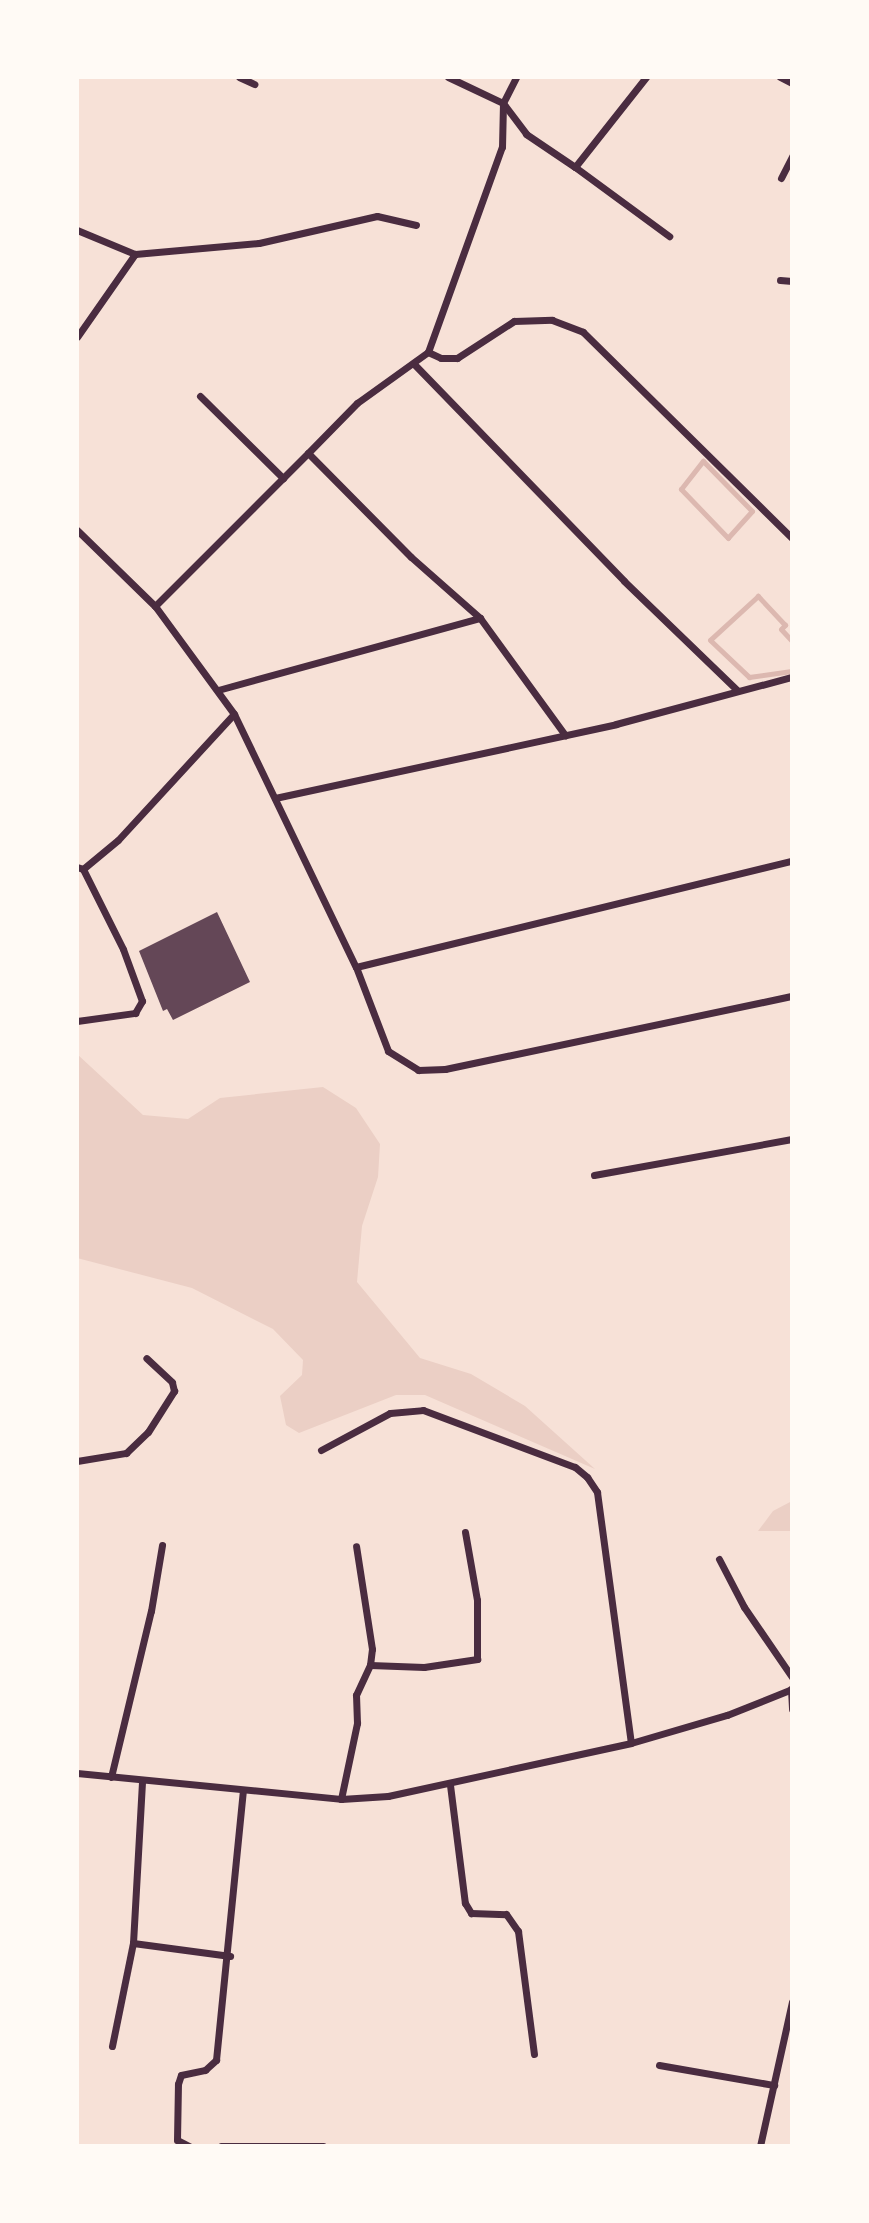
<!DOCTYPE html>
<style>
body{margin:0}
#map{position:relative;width:869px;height:2223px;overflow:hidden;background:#f7e1d7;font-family:Overpass,sans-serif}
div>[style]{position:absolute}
.green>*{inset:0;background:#ebcfc5}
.stream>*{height:5px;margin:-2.5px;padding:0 2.5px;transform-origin:2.5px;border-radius:2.5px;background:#dcb8b0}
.building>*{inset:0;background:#644757}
.minor>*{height:7px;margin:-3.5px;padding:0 3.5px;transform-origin:3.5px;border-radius:3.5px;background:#4a2c40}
span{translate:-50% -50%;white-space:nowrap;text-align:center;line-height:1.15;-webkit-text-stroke:5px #fffaf5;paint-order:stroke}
.frame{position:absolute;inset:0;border:79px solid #fffaf5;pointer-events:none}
</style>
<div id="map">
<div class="green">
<i style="clip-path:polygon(77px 1054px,143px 1115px,188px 1119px,220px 1098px,323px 1087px,356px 1108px,380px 1144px,378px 1177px,362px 1226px,357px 1282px,420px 1358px,471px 1374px,525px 1406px,595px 1469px,425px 1395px,396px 1395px,299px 1433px,286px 1425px,280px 1396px,302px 1375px,303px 1360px,273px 1329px,192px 1288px,77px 1258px)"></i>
<i style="clip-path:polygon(792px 1501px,792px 1531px,758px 1531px,773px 1511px)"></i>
</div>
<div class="stream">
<i style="left:703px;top:461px;width:70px;rotate:45.6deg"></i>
<i style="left:752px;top:511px;width:36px;rotate:132deg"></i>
<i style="left:728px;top:538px;width:68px;rotate:-133.8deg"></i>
<i style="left:681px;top:489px;width:36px;rotate:-52deg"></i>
<i style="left:792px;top:641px;width:16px;rotate:-133deg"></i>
<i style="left:781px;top:629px;width:6px;rotate:-45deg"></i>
<i style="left:785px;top:625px;width:40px;rotate:-133deg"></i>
<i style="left:758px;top:596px;width:65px;rotate:137.5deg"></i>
<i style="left:710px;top:640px;width:54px;rotate:43.5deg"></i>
<i style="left:749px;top:677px;width:43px;rotate:-7.9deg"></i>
</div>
<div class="building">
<i style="clip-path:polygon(217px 912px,250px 982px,173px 1020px,167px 1009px,163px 1011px,139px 951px)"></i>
</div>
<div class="minor">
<i style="left:239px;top:77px;width:17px;rotate:25deg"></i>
<i style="left:448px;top:77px;width:61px;rotate:25.3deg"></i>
<i style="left:503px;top:103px;width:39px;rotate:53deg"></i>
<i style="left:526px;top:134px;width:59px;rotate:34deg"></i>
<i style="left:575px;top:167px;width:115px;rotate:-51.7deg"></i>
<i style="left:780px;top:77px;width:13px;rotate:27deg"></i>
<i style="left:575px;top:167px;width:117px;rotate:36.3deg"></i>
<i style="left:781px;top:178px;width:25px;rotate:-63deg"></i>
<i style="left:77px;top:230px;width:63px;rotate:22.5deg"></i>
<i style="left:135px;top:254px;width:101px;rotate:124.9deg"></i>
<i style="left:135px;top:254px;width:124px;rotate:-5.1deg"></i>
<i style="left:259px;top:243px;width:121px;rotate:-12.9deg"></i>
<i style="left:377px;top:216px;width:40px;rotate:13deg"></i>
<i style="left:780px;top:280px;width:12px;rotate:5deg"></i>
<i style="left:428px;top:352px;width:218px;rotate:-70.2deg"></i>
<i style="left:502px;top:147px;width:44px;rotate:-88.7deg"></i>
<i style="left:503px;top:103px;width:29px;rotate:-63deg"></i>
<i style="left:414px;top:364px;width:302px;rotate:45.9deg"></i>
<i style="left:624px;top:581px;width:157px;rotate:44deg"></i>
<i style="left:200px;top:396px;width:117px;rotate:44.7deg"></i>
<i style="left:308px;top:453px;width:70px;rotate:-45.6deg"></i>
<i style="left:357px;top:403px;width:87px;rotate:-35.7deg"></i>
<i style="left:428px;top:352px;width:14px;rotate:25deg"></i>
<i style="left:441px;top:358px;width:16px"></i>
<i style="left:457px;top:358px;width:68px;rotate:-33deg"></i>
<i style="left:514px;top:321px;width:38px;rotate:-2deg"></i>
<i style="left:552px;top:320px;width:33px;rotate:21deg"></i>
<i style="left:583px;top:332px;width:293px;rotate:44.6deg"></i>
<i style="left:77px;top:530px;width:109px;rotate:44.3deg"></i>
<i style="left:155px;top:606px;width:134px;rotate:53.8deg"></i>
<i style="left:234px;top:714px;width:281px;rotate:64.3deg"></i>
<i style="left:356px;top:967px;width:449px;rotate:-13.7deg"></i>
<i style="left:155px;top:606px;width:216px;rotate:-45deg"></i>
<i style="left:308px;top:453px;width:146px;rotate:45.3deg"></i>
<i style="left:411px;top:557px;width:92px;rotate:41.5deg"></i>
<i style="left:218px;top:690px;width:272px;rotate:-15.4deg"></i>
<i style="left:480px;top:618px;width:145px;rotate:54deg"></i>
<i style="left:275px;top:798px;width:349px;rotate:-12.2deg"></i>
<i style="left:616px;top:724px;width:182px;rotate:-15deg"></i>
<i style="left:77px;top:867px;width:6px;rotate:18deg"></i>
<i style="left:83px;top:869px;width:45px;rotate:-39.6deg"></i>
<i style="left:118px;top:840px;width:171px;rotate:-47.4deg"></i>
<i style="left:356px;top:967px;width:90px;rotate:69.1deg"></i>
<i style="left:388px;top:1051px;width:36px;rotate:32deg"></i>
<i style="left:418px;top:1070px;width:27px;rotate:-2deg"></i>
<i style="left:445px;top:1069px;width:355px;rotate:-11.9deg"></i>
<i style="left:77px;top:1021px;width:59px;rotate:-7.9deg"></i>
<i style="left:135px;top:1013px;width:14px;rotate:-60deg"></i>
<i style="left:142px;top:1001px;width:55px;rotate:-110.1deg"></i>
<i style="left:123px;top:949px;width:89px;rotate:-116.6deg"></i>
<i style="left:594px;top:1175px;width:201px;rotate:-10.3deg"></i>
<i style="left:321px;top:1450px;width:78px;rotate:-28.2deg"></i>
<i style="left:390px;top:1413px;width:33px;rotate:-5deg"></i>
<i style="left:423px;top:1410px;width:162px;rotate:20.6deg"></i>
<i style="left:575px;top:1467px;width:16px;rotate:40deg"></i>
<i style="left:587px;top:1477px;width:18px;rotate:56deg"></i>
<i style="left:597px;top:1492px;width:253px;rotate:82.3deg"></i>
<i style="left:77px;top:1461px;width:50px;rotate:-9.3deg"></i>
<i style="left:126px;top:1453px;width:30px;rotate:-44deg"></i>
<i style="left:148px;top:1432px;width:49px;rotate:-57.6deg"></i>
<i style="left:174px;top:1391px;width:9px;rotate:-103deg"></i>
<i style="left:172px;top:1382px;width:35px;rotate:-137deg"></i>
<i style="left:719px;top:1559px;width:54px;rotate:62.5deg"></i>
<i style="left:744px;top:1607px;width:85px;rotate:55.6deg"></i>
<i style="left:370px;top:1665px;width:54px;rotate:2.1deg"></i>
<i style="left:424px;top:1667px;width:54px;rotate:-8.6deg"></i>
<i style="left:477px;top:1659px;width:59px;rotate:-90deg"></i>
<i style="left:477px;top:1600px;width:69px;rotate:-100deg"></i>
<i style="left:791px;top:1689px;width:20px;rotate:87deg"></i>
<i style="left:77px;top:1773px;width:265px;rotate:5.6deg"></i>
<i style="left:341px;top:1799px;width:47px;rotate:-3.7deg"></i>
<i style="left:388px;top:1796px;width:249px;rotate:-12.3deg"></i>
<i style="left:631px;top:1743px;width:100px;rotate:-16.3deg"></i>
<i style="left:727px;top:1715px;width:70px;rotate:-21.8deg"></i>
<i style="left:111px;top:1777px;width:171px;rotate:-76.5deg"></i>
<i style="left:151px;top:1611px;width:67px;rotate:-80.5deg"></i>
<i style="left:450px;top:1785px;width:119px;rotate:82.8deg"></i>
<i style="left:465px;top:1903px;width:12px;rotate:59deg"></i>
<i style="left:471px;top:1913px;width:35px;rotate:2deg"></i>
<i style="left:506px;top:1914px;width:21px;rotate:55deg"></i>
<i style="left:518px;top:1931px;width:124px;rotate:82.6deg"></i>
<i style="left:341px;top:1799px;width:78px;rotate:-78.1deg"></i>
<i style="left:357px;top:1723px;width:28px;rotate:-92deg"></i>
<i style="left:356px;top:1695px;width:33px;rotate:-65deg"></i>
<i style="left:370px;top:1665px;width:16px;rotate:-83deg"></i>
<i style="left:372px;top:1649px;width:104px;rotate:-98.8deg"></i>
<i style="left:133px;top:1943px;width:98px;rotate:7.6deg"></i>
<i style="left:112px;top:2046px;width:105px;rotate:-78.5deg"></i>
<i style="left:133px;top:1943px;width:162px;rotate:-86.8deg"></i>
<i style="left:659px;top:2065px;width:117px;rotate:9.9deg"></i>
<i style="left:189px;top:2146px;width:13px;rotate:-153deg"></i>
<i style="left:177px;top:2140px;width:56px;rotate:-89deg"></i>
<i style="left:178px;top:2084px;width:9px;rotate:-72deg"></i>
<i style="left:181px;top:2075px;width:25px;rotate:-12deg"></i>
<i style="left:205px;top:2070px;width:15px;rotate:-42deg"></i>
<i style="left:216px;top:2060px;width:271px;rotate:-84.3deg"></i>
<i style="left:221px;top:2146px;width:102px"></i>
<i style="left:760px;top:2146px;width:148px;rotate:-77.5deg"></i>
</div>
<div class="frame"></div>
</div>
